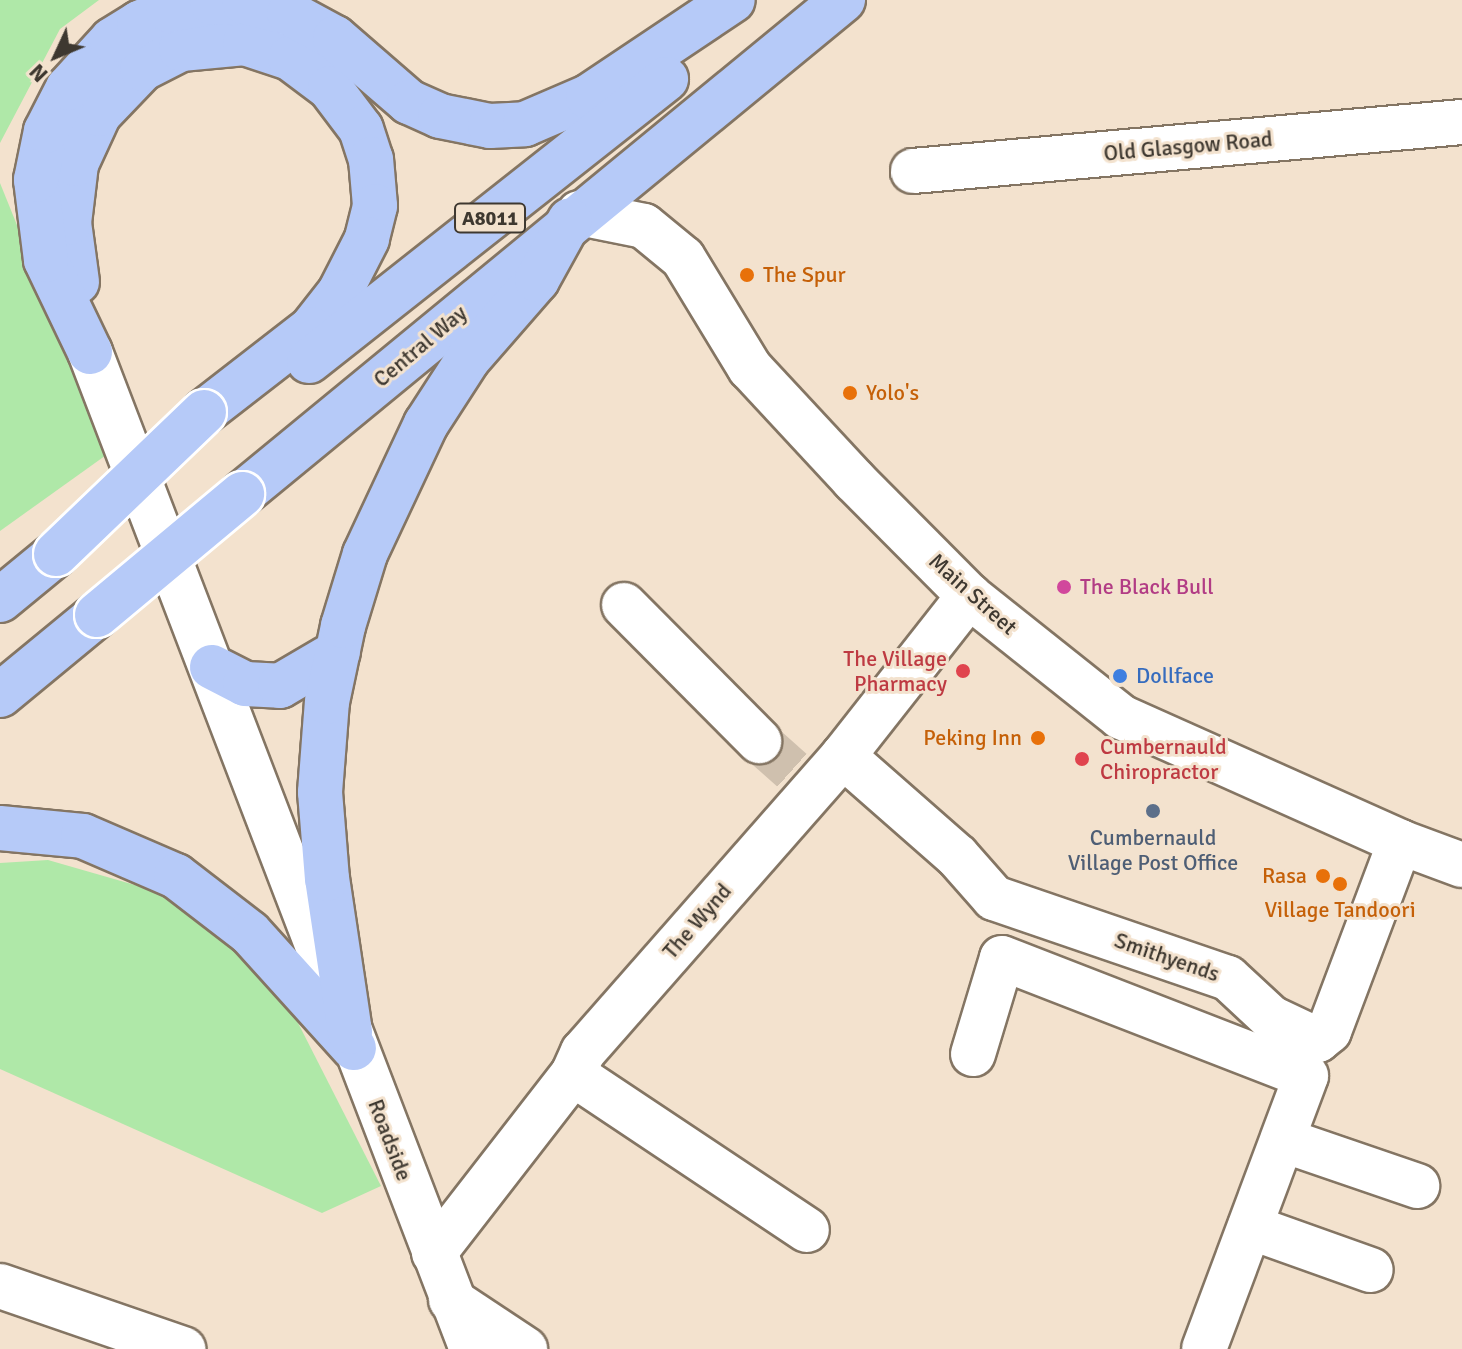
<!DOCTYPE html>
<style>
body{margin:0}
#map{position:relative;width:1462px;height:1349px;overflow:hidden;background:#f3e2ce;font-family:Signika,sans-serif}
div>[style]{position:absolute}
.green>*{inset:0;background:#afe8a8}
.minor-tunnel>*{height:44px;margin-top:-22px;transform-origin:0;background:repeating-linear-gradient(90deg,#cfc0ae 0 44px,transparent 0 66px)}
.roads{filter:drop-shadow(2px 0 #847563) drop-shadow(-2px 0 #847563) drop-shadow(0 2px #847563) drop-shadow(0 -2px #847563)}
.minor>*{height:44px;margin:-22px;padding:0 22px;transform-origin:22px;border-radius:22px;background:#fff}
.major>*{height:44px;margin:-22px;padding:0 22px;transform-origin:22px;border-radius:22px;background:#b6caf8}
.bridges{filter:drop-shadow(2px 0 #fff) drop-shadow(-2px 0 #fff) drop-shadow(0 2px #fff) drop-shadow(0 -2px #fff)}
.major-bridge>*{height:44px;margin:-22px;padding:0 22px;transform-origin:22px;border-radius:22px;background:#b6caf8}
.dots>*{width:22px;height:22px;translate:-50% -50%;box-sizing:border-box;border:4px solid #f3e2ce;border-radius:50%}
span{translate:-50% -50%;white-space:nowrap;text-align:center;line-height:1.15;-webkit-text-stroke:6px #f3e2ce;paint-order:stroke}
.shield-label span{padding:2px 6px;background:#f3e2ce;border:2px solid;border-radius:6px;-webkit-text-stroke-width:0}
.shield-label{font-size:20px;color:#3e3830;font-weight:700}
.street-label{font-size:22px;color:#3e3830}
.food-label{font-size:22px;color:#c56008}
.left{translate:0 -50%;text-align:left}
.right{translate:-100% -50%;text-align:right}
.hotel-label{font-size:22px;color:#b23c85}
.health-label{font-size:22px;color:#be3a42}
.shop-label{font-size:22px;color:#366cbe}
.service-label{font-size:22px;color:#4e5e75}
.north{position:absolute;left:16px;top:16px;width:80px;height:80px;-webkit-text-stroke:6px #f3e2ce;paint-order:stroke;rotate:226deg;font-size:22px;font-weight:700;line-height:32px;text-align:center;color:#3e3830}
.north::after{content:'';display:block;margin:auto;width:28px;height:36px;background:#3e3830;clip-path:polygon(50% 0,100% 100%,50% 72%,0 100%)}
</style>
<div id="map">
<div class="green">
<i style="clip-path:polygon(0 0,99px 0,60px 29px,0 143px)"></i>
<i style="clip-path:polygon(0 183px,109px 453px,0 531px)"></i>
<i style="clip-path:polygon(48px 860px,194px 902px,295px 1017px,381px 1186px,322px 1213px,0 1069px,0 863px)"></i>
</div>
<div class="minor-tunnel">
<i style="left:759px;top:741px;width:48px;rotate:41.6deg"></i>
</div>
<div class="roads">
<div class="minor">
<i style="left:913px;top:171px;width:551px;rotate:-5.1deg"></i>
<i style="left:579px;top:213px;width:66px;rotate:11.3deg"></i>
<i style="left:644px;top:226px;width:50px;rotate:39.4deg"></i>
<i style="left:683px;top:258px;width:129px;rotate:58.7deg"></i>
<i style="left:750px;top:368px;width:153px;rotate:47.1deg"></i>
<i style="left:854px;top:480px;width:163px;rotate:45.2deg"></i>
<i style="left:969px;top:596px;width:194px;rotate:38.5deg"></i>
<i style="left:1121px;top:717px;width:306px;rotate:24.1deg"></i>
<i style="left:1400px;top:842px;width:66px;rotate:20.4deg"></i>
<i style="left:90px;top:352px;width:1068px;rotate:69.04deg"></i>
<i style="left:624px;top:605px;width:192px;rotate:45.2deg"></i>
<i style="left:843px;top:756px;width:152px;rotate:41.3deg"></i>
<i style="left:957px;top:856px;width:56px;rotate:48.6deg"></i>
<i style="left:994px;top:898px;width:247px;rotate:18.9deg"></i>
<i style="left:1228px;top:978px;width:59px;rotate:42.9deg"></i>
<i style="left:1271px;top:1018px;width:52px;rotate:25.1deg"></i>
<i style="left:1318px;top:1040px;width:14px;rotate:-39deg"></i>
<i style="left:1329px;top:1031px;width:202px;rotate:-69.4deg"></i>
<i style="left:973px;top:1054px;width:100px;rotate:-73.2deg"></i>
<i style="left:1002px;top:958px;width:326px;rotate:21.2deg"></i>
<i style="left:1306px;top:1076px;width:291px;rotate:110.5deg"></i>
<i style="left:573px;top:1074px;width:281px;rotate:33.7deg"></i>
<i style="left:1283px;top:1140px;width:142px;rotate:18.9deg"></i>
<i style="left:1250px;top:1227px;width:128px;rotate:19.6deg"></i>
<i style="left:434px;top:1253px;width:227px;rotate:-52.2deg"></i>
<i style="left:573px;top:1074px;width:24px;rotate:-66deg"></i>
<i style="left:583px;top:1052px;width:394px;rotate:-48.7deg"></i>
<i style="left:843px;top:756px;width:204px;rotate:-51.8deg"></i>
<i style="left:0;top:1286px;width:194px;rotate:19deg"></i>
<i style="left:451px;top:1300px;width:89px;rotate:33.5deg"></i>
</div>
<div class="major">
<i style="left:77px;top:282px;width:60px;rotate:-97.7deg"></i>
<i style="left:69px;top:223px;width:59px;rotate:-83.2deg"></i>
<i style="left:76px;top:164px;width:55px;rotate:-65.3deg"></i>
<i style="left:99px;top:114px;width:62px;rotate:-46.3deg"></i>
<i style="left:142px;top:69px;width:44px;rotate:-27.1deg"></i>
<i style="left:181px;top:49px;width:64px;rotate:-5.4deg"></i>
<i style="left:245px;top:43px;width:47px;rotate:18.4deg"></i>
<i style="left:290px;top:58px;width:50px;rotate:36.9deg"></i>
<i style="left:330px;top:88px;width:51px;rotate:52.9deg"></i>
<i style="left:361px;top:129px;width:32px;rotate:72deg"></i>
<i style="left:371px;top:159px;width:47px;rotate:85.1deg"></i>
<i style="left:375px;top:206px;width:34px;rotate:104deg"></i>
<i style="left:367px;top:239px;width:59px;rotate:117deg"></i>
<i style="left:340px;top:292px;width:47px;rotate:128.1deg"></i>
<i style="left:311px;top:329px;width:135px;rotate:142.2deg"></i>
<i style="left:90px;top:352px;width:102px;rotate:-115.6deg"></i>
<i style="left:46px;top:260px;width:81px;rotate:-97.1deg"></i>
<i style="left:36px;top:180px;width:50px;rotate:-78.5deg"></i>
<i style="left:46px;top:131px;width:48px;rotate:-62.9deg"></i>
<i style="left:68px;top:88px;width:65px;rotate:-47.5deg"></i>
<i style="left:112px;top:40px;width:32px;rotate:-32deg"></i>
<i style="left:139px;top:23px;width:32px;rotate:-24deg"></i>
<i style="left:168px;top:10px;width:45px;rotate:-9deg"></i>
<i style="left:212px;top:3px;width:32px;rotate:-2deg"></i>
<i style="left:244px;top:2px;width:46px;rotate:13.7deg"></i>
<i style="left:289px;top:13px;width:52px;rotate:28.5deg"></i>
<i style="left:335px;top:38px;width:98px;rotate:40.9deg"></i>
<i style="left:409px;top:102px;width:34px;rotate:24deg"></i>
<i style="left:440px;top:116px;width:51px;rotate:11.3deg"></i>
<i style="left:490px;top:126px;width:35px;rotate:-3deg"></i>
<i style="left:525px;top:124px;width:69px;rotate:-23.2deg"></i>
<i style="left:588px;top:97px;width:174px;rotate:-33.8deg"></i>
<i style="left:309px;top:361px;width:455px;rotate:-38.3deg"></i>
<i style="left:242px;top:494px;width:778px;rotate:-39.42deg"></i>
<i style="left:0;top:600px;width:72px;rotate:-39.4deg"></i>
<i style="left:212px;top:667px;width:37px;rotate:27deg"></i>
<i style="left:245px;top:684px;width:35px;rotate:3deg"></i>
<i style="left:280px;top:686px;width:67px;rotate:-30.4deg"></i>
<i style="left:0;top:695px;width:126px;rotate:-39.5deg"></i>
<i style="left:0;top:828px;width:83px;rotate:5.5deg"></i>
<i style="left:83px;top:836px;width:101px;rotate:23.3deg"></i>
<i style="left:176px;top:876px;width:93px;rotate:37.6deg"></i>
<i style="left:250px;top:933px;width:155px;rotate:47.9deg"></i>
<i style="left:350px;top:1032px;width:155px;rotate:-98.5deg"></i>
<i style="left:327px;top:879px;width:87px;rotate:-94.6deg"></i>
<i style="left:320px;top:792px;width:90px;rotate:-85.6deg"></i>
<i style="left:327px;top:702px;width:78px;rotate:-78.1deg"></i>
<i style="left:343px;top:626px;width:75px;rotate:-73deg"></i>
<i style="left:365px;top:554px;width:144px;rotate:-64.9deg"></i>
<i style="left:426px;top:424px;width:77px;rotate:-57.1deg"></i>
<i style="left:468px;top:359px;width:105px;rotate:-48.9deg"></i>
<i style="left:537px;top:280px;width:68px;rotate:-61.2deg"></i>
</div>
</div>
<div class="bridges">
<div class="major-bridge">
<i style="left:56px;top:554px;width:205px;rotate:-43.8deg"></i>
<i style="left:97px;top:615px;width:189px;rotate:-39.8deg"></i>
</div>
</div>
<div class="dots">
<i style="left:747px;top:275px;background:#e8710a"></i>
<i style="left:850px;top:393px;background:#e8710a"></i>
<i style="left:1064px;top:587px;background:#d1479c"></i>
<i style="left:963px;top:671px;background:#e0444e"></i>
<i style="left:1120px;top:676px;background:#3f7fe0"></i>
<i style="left:1038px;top:738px;background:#e8710a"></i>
<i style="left:1082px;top:759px;background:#e0444e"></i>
<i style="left:1153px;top:811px;background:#5c6f8a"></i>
<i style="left:1323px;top:876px;background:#e8710a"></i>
<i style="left:1340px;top:884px;background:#e8710a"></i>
</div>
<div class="shield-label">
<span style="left:490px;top:218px">A8011</span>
</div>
<div class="street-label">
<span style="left:1188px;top:146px;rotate:-5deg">Old Glasgow Road</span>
<span style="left:420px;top:346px;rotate:-40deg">Central Way</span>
<span style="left:973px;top:594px;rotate:42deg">Main Street</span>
<span style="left:697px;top:921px;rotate:-49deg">The Wynd</span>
<span style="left:1167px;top:957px;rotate:19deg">Smithyends</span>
<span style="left:390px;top:1140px;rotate:69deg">Roadside</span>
</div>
<div class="food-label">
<span class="left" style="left:763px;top:275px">The Spur</span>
<span class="left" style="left:866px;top:393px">Yolo's</span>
<span class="right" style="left:1022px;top:738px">Peking Inn</span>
<span class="right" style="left:1307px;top:876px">Rasa</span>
<span style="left:1340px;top:910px">Village Tandoori</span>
</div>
<div class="hotel-label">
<span class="left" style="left:1080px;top:587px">The Black Bull</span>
</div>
<div class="health-label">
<span class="right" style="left:947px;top:671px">The Village<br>Pharmacy</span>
<span class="left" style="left:1100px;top:759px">Cumbernauld<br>Chiropractor</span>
</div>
<div class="shop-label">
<span class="left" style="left:1136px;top:676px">Dollface</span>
</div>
<div class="service-label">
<span style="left:1153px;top:850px">Cumbernauld<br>Village Post Office</span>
</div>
<div class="north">N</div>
</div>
